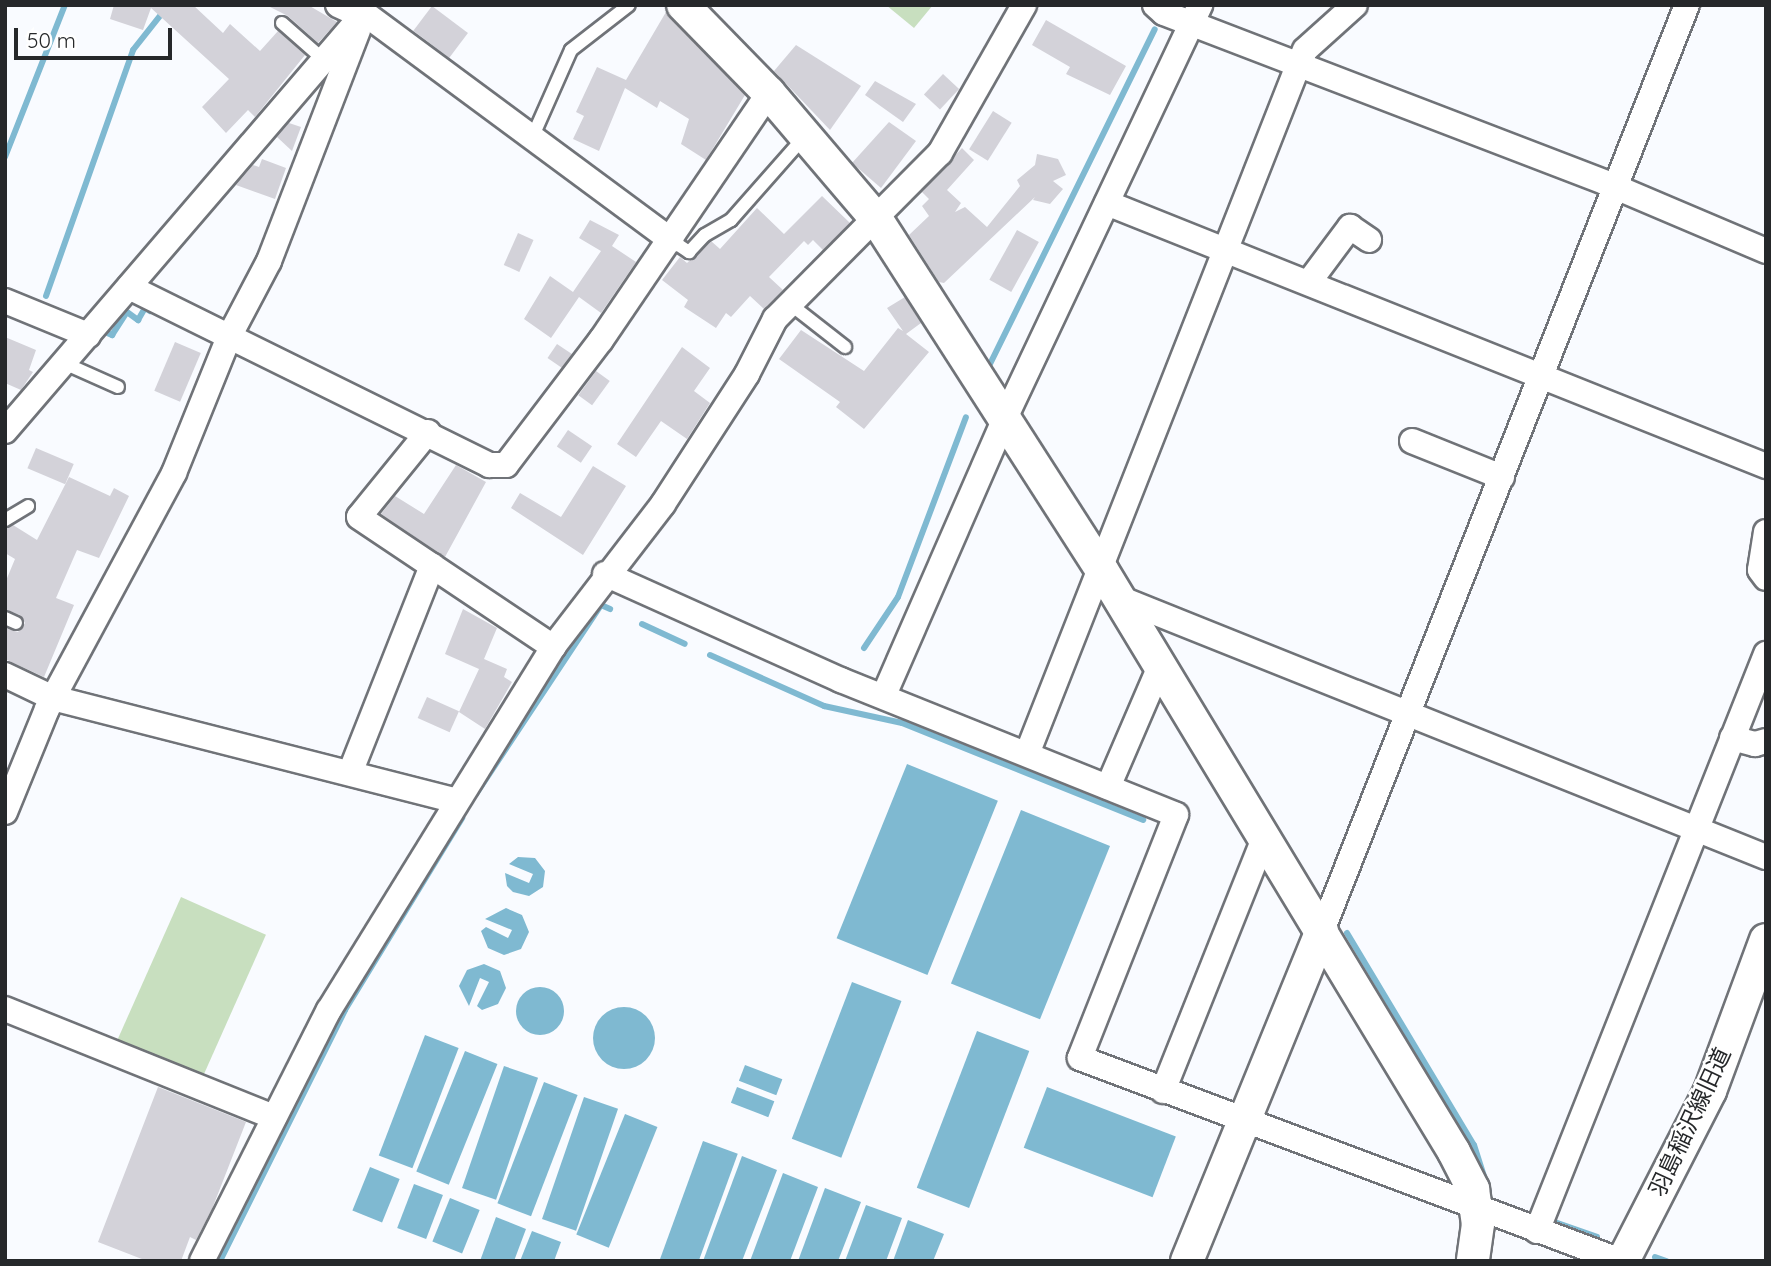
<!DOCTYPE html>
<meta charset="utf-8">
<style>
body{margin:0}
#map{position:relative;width:1771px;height:1266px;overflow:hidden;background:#f9fbff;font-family:Quicksand,"Noto Sans JP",sans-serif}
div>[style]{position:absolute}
.green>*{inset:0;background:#c8dfbf;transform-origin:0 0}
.water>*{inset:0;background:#7fb9d1;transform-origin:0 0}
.round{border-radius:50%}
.stream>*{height:6px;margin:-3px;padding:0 3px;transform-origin:3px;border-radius:3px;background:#7fb9d1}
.building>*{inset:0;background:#d3d2d9;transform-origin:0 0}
.roads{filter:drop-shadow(2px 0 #707378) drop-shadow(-2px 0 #707378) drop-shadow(0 2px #707378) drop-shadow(0 -2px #707378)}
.service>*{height:12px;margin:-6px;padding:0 6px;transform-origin:6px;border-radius:6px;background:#fff}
.minor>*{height:24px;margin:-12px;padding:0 12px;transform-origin:12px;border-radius:12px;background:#fff}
.tertiary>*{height:32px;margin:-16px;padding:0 16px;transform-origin:16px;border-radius:16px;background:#fff}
span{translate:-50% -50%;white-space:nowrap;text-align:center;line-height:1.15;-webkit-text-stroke:5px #fff;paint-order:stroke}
.street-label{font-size:23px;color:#26282a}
.frame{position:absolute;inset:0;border:7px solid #26282a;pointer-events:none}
.scale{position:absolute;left:14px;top:28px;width:158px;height:32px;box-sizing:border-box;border:4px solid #26282a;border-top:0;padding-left:9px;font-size:21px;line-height:24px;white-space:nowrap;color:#26282a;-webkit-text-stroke:5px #fff;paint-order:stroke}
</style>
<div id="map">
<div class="green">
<i style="clip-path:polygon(886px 5px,933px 5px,914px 28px)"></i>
<i style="left:181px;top:897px;width:93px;height:163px;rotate:24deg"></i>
</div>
<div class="water">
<i style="left:907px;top:764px;width:98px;height:188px;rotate:22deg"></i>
<i style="left:1021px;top:810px;width:96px;height:187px;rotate:22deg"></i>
<i style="clip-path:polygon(518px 857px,535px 858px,545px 871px,543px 887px,529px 896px,513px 892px,507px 886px,505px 873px,529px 883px,533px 874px,509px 864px)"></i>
<i style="clip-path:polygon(506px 908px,522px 915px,529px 932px,521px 949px,504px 955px,488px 948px,481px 931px,486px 927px,508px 938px,512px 930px,485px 919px)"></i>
<i style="clip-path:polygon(484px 964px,500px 971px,506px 988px,498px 1004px,482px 1010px,477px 1006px,489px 982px,480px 978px,469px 1006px,459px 986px,467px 970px)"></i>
<i style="left:852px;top:982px;width:53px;height:168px;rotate:21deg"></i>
<i class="round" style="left:516px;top:987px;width:48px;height:48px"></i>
<i class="round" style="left:593px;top:1007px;width:62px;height:62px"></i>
<i style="left:977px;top:1031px;width:56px;height:168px;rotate:21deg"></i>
<i style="left:425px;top:1035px;width:36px;height:129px;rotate:21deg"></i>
<i style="left:465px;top:1051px;width:35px;height:130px;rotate:22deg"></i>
<i style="left:745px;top:1065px;width:40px;height:17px;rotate:21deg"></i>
<i style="left:504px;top:1066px;width:36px;height:129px;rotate:19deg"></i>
<i style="left:544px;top:1082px;width:36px;height:130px;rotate:21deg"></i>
<i style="left:737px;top:1087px;width:40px;height:17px;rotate:21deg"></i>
<i style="left:1047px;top:1087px;width:138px;height:65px;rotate:21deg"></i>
<i style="left:584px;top:1097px;width:36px;height:129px;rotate:19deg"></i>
<i style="left:625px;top:1114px;width:35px;height:130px;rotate:22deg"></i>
<i style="left:703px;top:1141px;width:37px;height:128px;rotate:20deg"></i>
<i style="clip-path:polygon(742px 1156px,777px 1170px,742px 1261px,703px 1261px)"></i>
<i style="left:370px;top:1167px;width:32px;height:47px;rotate:22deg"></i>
<i style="clip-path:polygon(783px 1173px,818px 1187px,790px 1261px,750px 1261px)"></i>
<i style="left:414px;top:1184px;width:31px;height:47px;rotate:21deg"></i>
<i style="clip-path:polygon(825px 1188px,861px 1202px,838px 1261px,798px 1261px)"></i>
<i style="left:450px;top:1198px;width:32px;height:47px;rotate:22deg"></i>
<i style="clip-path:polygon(866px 1205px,902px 1218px,886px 1261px,845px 1261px)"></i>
<i style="clip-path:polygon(496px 1217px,526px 1229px,514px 1261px,480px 1261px)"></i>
<i style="clip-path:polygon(908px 1220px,944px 1234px,933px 1261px,893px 1261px)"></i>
<i style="clip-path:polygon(532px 1231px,561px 1242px,554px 1261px,520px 1261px)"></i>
</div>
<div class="stream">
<i style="left:5px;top:157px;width:163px;rotate:-68.5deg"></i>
<i style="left:46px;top:296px;width:261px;rotate:-70.5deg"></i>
<i style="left:133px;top:50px;width:48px;rotate:-51.7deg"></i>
<i style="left:105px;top:332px;width:8px;rotate:23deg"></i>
<i style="left:112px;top:335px;width:27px;rotate:-57deg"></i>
<i style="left:127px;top:312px;width:14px;rotate:36deg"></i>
<i style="left:138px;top:320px;width:14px;rotate:-60deg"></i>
<i style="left:145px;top:308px;width:6px;rotate:31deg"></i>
<i style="left:990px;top:364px;width:373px;rotate:-63.8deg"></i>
<i style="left:642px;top:624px;width:47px;rotate:24.9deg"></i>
<i style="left:864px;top:648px;width:61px;rotate:-56.3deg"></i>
<i style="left:898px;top:597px;width:192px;rotate:-69.3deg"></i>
<i style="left:710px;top:655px;width:125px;rotate:24.1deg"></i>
<i style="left:824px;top:706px;width:80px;rotate:12.3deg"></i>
<i style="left:902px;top:723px;width:260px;rotate:21.9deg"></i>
<i style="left:476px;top:794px;width:227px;rotate:-56.5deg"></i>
<i style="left:601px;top:605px;width:10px;rotate:24deg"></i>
<i style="left:1347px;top:933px;width:247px;rotate:59.1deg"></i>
<i style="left:1474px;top:1145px;width:49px;rotate:72.3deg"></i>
<i style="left:1546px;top:1219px;width:54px;rotate:19.4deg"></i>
<i style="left:1655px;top:1257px;width:12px;rotate:20deg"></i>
<i style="left:220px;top:1261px;width:280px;rotate:-63.5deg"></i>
<i style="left:345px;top:1010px;width:225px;rotate:-58.6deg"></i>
</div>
<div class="building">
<i style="clip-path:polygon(114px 5px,193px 5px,223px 33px,230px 24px,260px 51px,278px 31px,305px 55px,255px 117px,248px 110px,226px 133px,202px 107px,229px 79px,151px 8px,143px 30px,110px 19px)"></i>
<i style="clip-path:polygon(266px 5px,308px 5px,337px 22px,318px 43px,288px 16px)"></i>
<i style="left:432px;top:6px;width:45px;height:31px;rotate:37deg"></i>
<i style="clip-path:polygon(666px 12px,745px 95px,706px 160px,681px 144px,689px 119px,660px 101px,657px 108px,625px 88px,599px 151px,573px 139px,584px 116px,576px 112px,597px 67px,626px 80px)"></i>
<i style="clip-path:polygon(1046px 20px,1126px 66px,1110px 95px,1066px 74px,1070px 67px,1032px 45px)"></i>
<i style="clip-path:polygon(796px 45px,861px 86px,830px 130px,774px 71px)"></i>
<i style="left:943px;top:74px;width:22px;height:28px;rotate:43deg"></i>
<i style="clip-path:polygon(875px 81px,916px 104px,903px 122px,865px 95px)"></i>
<i style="left:993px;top:111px;width:22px;height:45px;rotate:32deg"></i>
<i style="clip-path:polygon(889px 122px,916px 141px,881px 188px,852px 163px)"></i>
<i style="clip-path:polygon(289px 123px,301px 127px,292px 151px,277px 137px)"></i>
<i style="clip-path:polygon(962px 148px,974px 160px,947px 190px,961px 203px,955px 212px,965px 207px,987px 227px,1020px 186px,1017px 180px,1035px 165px,1037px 154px,1058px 159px,1066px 175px,1053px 181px,1063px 189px,1050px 204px,1033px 200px,1035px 197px,944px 283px,939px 282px,909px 235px,929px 216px,922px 206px,929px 199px,922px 192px)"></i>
<i style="clip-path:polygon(262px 159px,286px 168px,275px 199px,236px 185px,253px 165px,259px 167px)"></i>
<i style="clip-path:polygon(822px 196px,850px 223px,823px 250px,813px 240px,808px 245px,804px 241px,769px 277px,783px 290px,764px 309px,750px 296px,731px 317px,726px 313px,716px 328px,684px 307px,688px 300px,662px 280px,680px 257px,687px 263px,711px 241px,720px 249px,757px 208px,784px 234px)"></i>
<i style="clip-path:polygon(590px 220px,619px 235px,612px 246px,636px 262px,601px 313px,579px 297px,551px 338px,524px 319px,550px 276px,573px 292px,601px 251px,579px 238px)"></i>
<i style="left:1017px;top:230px;width:25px;height:57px;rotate:29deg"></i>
<i style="left:518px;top:233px;width:17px;height:35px;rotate:24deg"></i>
<i style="clip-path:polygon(905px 297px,921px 323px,906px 334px,929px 352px,864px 429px,836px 407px,840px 402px,779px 359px,801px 330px,864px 371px,898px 328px,903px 331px,887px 308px)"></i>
<i style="clip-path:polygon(5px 337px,36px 350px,29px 370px,33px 372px,21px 390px,5px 383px)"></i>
<i style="left:175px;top:342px;width:28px;height:53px;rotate:23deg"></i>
<i style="left:557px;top:344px;width:18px;height:17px;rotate:34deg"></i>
<i style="clip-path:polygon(682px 347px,710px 368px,694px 391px,710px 403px,687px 439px,661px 421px,636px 457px,617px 444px)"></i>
<i style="left:596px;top:371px;width:17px;height:30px;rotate:36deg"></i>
<i style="left:568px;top:430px;width:29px;height:20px;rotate:34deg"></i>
<i style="left:36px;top:448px;width:41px;height:22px;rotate:23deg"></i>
<i style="clip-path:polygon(456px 465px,486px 482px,445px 557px,381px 514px,395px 496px,424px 514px)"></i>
<i style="clip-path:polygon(593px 466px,626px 486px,583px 555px,511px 508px,520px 493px,561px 517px)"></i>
<i style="clip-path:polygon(69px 477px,110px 496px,114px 488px,129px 496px,99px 558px,77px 550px,56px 598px,74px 605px,44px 677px,5px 659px,5px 628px,18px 632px,25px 623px,20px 615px,5px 609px,5px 583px,15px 559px,5px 553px,5px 529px,13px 525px,37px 540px)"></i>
<i style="clip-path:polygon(463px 609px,497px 628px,484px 659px,507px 669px,504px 677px,512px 682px,485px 729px,459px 712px,479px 669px,445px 654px)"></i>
<i style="left:427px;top:697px;width:35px;height:23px;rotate:24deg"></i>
<i style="clip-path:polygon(158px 1087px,246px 1122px,212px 1209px,196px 1240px,190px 1237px,181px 1261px,147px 1261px,98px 1242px)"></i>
</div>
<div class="roads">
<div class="service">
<i style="left:282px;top:23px;width:56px;rotate:41.4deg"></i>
<i style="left:532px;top:138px;width:96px;rotate:-66.1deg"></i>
<i style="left:571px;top:50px;width:73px;rotate:-37.8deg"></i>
<i style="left:671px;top:240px;width:22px;rotate:34deg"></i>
<i style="left:689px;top:252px;width:23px;rotate:-47deg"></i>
<i style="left:705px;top:235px;width:30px;rotate:-30deg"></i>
<i style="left:731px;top:220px;width:112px;rotate:-48.6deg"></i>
<i style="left:790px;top:304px;width:70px;rotate:38deg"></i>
<i style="left:64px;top:363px;width:59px;rotate:24deg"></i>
<i style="left:5px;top:520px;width:27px;rotate:-31deg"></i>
<i style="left:5px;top:618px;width:12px;rotate:24deg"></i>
</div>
<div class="minor">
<i style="left:338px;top:5px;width:26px;rotate:25deg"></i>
<i style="left:1155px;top:5px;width:12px;rotate:42deg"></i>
<i style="left:1164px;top:13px;width:474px;rotate:21deg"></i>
<i style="left:1606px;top:183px;width:174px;rotate:23deg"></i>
<i style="left:1107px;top:203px;width:710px;rotate:21.76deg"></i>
<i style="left:1309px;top:282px;width:69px;rotate:-53.3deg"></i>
<i style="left:1350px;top:227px;width:23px;rotate:34deg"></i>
<i style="left:129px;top:287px;width:402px;rotate:26.3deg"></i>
<i style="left:489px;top:465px;width:17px"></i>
<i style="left:506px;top:465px;width:157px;rotate:-52.8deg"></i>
<i style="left:601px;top:340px;width:299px;rotate:-55.8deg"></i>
<i style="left:5px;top:301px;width:90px;rotate:22.3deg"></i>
<i style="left:5px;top:431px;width:551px;rotate:-49.34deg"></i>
<i style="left:364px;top:13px;width:382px;rotate:36.5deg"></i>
<i style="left:428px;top:432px;width:109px;rotate:129.1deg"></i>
<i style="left:359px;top:517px;width:234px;rotate:33.8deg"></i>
<i style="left:1412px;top:441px;width:97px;rotate:21.8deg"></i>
<i style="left:1766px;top:532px;width:38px;rotate:99deg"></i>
<i style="left:1760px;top:570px;width:10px;rotate:53deg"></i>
<i style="left:605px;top:574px;width:259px;rotate:24.2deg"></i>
<i style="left:841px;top:680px;width:361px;rotate:21.9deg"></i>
<i style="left:1176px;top:815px;width:261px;rotate:111.6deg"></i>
<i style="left:1080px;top:1058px;width:578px;rotate:20.57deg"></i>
<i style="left:1119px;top:598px;width:697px;rotate:21.82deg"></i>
<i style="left:5px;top:675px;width:53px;rotate:25.6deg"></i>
<i style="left:53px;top:698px;width:417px;rotate:14.3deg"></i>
<i style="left:884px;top:695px;width:302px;rotate:-66.4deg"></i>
<i style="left:1005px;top:418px;width:457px;rotate:-64.7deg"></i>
<i style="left:1732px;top:738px;width:24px;rotate:15deg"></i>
<i style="left:1755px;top:744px;width:11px;rotate:-15deg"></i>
<i style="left:1027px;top:754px;width:743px;rotate:-68.51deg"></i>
<i style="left:1299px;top:63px;width:14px;rotate:-65deg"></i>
<i style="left:1305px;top:50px;width:67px;rotate:-42deg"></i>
<i style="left:350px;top:773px;width:223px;rotate:-68.4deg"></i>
<i style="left:1108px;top:787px;width:132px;rotate:-66.7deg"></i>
<i style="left:5px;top:812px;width:111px;rotate:-67.8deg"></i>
<i style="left:47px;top:709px;width:268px;rotate:-61.7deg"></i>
<i style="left:174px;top:473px;width:147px;rotate:-68deg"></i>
<i style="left:229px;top:337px;width:86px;rotate:-62.2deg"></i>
<i style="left:269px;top:261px;width:248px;rotate:-68.9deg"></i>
<i style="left:1322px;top:931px;width:995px;rotate:-68.49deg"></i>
<i style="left:5px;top:1009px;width:290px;rotate:21.9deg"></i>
<i style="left:1163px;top:1091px;width:272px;rotate:-68.2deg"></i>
<i style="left:1537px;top:1231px;width:621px;rotate:-68.35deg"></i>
<i style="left:202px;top:1261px;width:281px;rotate:-63.2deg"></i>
<i style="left:329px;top:1010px;width:427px;rotate:-58.3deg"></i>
<i style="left:553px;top:647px;width:180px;rotate:-52.4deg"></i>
<i style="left:663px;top:504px;width:155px;rotate:-57.1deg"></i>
<i style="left:747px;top:374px;width:62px;rotate:-63deg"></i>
<i style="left:775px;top:319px;width:234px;rotate:-45.2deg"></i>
<i style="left:940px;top:153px;width:170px;rotate:-60.4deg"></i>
</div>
<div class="tertiary">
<i style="left:683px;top:5px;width:123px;rotate:45.7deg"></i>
<i style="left:769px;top:93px;width:167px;rotate:49.6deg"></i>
<i style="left:877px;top:220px;width:416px;rotate:57.3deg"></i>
<i style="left:1102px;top:570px;width:680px;rotate:58.83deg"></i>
<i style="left:1454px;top:1152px;width:42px;rotate:62.8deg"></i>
<i style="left:1473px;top:1189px;width:35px;rotate:82deg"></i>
<i style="left:1478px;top:1224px;width:37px;rotate:98deg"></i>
<i style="left:1187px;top:1261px;width:357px;rotate:-67.8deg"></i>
<i style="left:1623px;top:1261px;width:191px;rotate:-62.9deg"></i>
<i style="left:1710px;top:1091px;width:161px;rotate:-69.7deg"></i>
</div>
</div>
<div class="street-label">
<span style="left:1690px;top:1122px;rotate:-65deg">羽島稲沢線旧道</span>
</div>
<div class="frame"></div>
<div class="scale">50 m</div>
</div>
